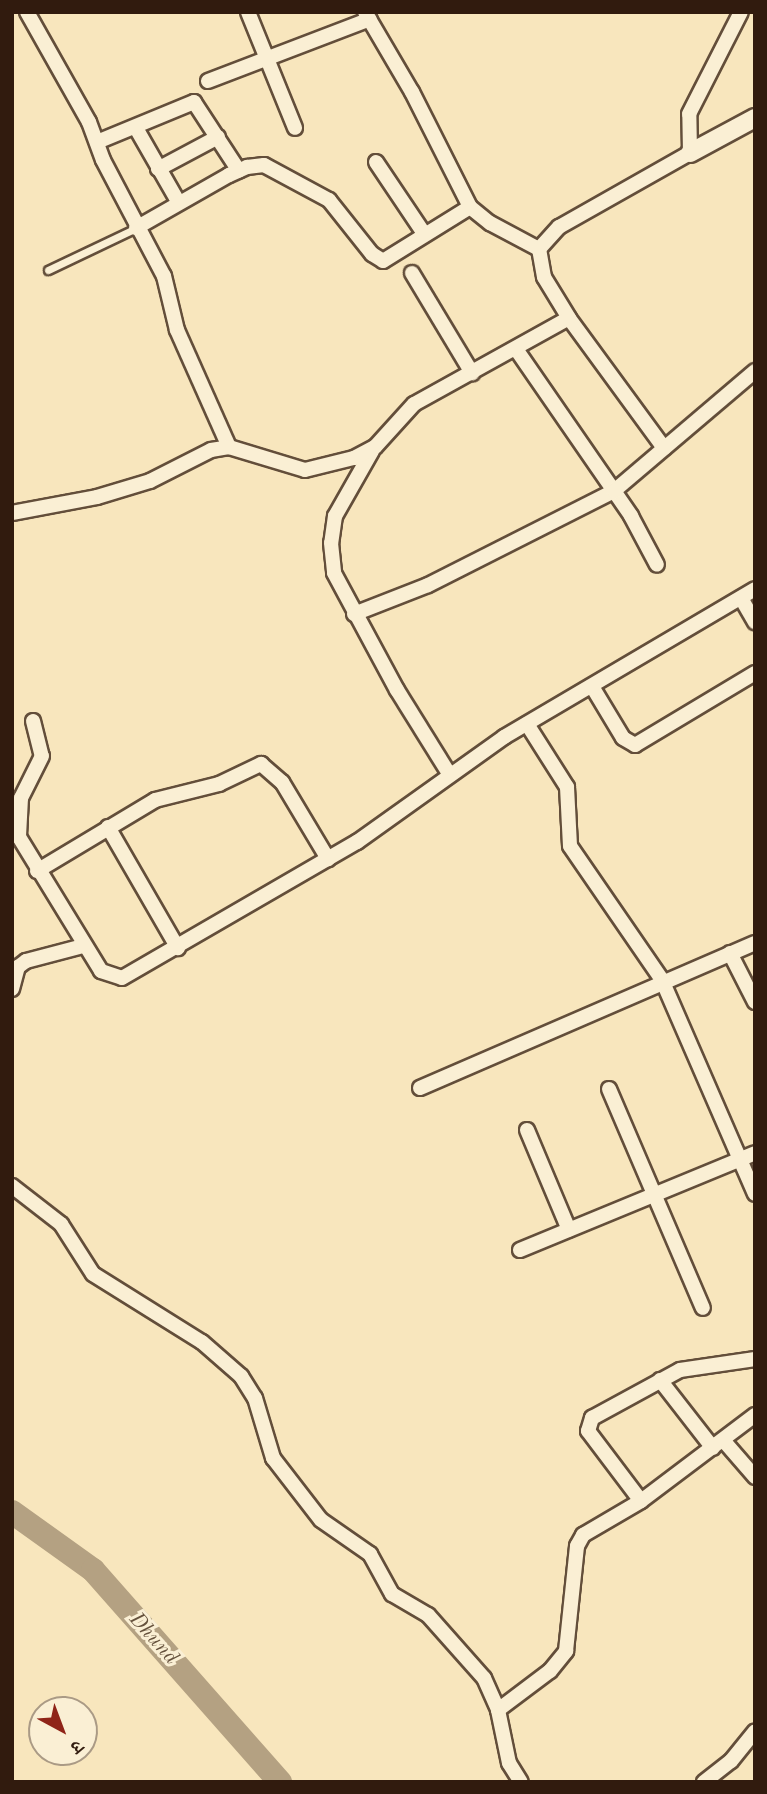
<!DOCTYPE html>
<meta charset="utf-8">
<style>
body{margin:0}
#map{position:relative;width:767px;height:1794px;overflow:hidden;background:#f8e6bd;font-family:"Old Standard TT","Noto Serif Devanagari",serif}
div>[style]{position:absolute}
.river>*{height:24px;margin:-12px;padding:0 12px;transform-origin:12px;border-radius:12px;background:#b4a182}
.roads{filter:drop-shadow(2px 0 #634e3a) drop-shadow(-2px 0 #634e3a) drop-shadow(0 2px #634e3a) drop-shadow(0 -2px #634e3a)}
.service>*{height:7px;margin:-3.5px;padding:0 3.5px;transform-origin:3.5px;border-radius:3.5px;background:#faefd4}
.minor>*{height:14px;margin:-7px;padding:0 7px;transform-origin:7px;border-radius:7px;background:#faefd4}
.tertiary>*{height:18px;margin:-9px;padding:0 9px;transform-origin:9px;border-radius:9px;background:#faefd4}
span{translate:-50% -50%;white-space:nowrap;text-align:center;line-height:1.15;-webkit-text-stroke:6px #faefd4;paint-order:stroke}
.water-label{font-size:21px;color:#65513c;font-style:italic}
.frame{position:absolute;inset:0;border:14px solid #311b0e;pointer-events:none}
.north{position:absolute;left:28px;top:1696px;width:70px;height:70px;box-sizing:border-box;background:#faefd4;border:2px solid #aa9a85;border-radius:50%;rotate:139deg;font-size:19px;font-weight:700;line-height:28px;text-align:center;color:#311b0e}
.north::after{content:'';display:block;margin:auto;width:24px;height:32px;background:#8f2418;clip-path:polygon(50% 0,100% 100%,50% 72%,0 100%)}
</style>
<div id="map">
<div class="river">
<i style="left:12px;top:1512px;width:100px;rotate:35.6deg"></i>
<i style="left:93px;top:1570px;width:283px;rotate:48.6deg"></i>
</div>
<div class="roads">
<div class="service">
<i style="left:48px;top:270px;width:98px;rotate:-25.5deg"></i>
</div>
<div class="minor">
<i style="left:27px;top:12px;width:126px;rotate:60.6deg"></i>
<i style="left:89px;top:122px;width:40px;rotate:69.8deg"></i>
<i style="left:103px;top:160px;width:131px;rotate:62.3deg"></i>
<i style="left:164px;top:276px;width:56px;rotate:76.5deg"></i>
<i style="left:177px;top:330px;width:128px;rotate:66deg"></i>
<i style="left:248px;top:12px;width:125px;rotate:67.9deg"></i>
<i style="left:365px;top:12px;width:93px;rotate:59.6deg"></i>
<i style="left:412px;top:92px;width:129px;rotate:63.2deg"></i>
<i style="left:470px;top:207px;width:26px;rotate:39deg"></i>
<i style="left:490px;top:223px;width:55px;rotate:28deg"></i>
<i style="left:208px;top:81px;width:173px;rotate:-20.9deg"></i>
<i style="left:136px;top:128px;width:86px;rotate:60.2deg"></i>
<i style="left:97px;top:142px;width:105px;rotate:-22.4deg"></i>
<i style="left:194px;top:102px;width:82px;rotate:56.9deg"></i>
<i style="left:376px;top:162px;width:84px;rotate:56.1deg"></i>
<i style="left:158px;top:169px;width:68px;rotate:-28.1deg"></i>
<i style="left:136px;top:228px;width:107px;rotate:-29.7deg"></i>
<i style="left:229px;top:175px;width:20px;rotate:-24deg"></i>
<i style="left:247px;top:167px;width:17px;rotate:-7deg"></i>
<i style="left:264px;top:165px;width:74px;rotate:28.3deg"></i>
<i style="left:329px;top:200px;width:69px;rotate:51.5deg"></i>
<i style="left:372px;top:254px;width:13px;rotate:32deg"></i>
<i style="left:383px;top:261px;width:102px;rotate:-31.8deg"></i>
<i style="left:412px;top:273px;width:117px;rotate:59deg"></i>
<i style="left:516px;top:349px;width:203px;rotate:55.4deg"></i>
<i style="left:631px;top:516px;width:55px;rotate:62deg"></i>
<i style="left:664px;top:448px;width:161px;rotate:-126.2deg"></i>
<i style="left:569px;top:318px;width:48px;rotate:-121.4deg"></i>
<i style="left:544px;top:277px;width:28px;rotate:-100deg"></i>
<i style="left:539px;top:249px;width:30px;rotate:-48deg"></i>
<i style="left:559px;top:227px;width:150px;rotate:-29.5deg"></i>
<i style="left:690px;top:153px;width:39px;rotate:-91deg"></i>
<i style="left:689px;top:114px;width:114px;rotate:-63deg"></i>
<i style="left:372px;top:451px;width:75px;rotate:119.6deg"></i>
<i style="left:335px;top:516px;width:27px;rotate:98deg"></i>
<i style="left:331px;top:543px;width:30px;rotate:84deg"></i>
<i style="left:334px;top:573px;width:133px;rotate:61.7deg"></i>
<i style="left:397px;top:690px;width:100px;rotate:58.1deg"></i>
<i style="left:12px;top:513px;width:86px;rotate:-10.7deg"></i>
<i style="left:97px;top:497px;width:55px;rotate:-16.8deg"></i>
<i style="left:150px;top:481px;width:68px;rotate:-26.9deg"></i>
<i style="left:211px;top:450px;width:18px;rotate:-9deg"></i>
<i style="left:229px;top:447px;width:79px;rotate:16.8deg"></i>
<i style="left:305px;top:470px;width:50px;rotate:-13.8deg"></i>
<i style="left:354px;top:458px;width:24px;rotate:-28deg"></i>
<i style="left:375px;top:447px;width:58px;rotate:-47.8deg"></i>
<i style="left:414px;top:404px;width:177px;rotate:-29deg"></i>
<i style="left:741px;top:598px;width:28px;rotate:60deg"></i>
<i style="left:354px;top:614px;width:79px;rotate:-21.4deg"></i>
<i style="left:428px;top:585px;width:208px;rotate:-26.8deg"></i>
<i style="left:614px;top:491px;width:185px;rotate:-40.4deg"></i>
<i style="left:593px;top:688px;width:58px;rotate:59deg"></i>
<i style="left:623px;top:738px;width:14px;rotate:30deg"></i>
<i style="left:635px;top:745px;width:140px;rotate:-31deg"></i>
<i style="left:33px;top:721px;width:36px;rotate:76deg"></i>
<i style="left:42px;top:756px;width:47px;rotate:116.6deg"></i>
<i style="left:21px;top:798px;width:39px;rotate:93deg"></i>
<i style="left:19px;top:837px;width:157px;rotate:58.5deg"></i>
<i style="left:101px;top:971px;width:22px;rotate:18deg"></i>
<i style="left:122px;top:978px;width:272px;rotate:-30.1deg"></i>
<i style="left:357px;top:842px;width:181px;rotate:-35.5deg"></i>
<i style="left:504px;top:737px;width:291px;rotate:-30.5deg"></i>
<i style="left:527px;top:724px;width:75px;rotate:57.6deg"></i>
<i style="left:567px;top:787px;width:59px;rotate:87.1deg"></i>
<i style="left:570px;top:846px;width:163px;rotate:55.5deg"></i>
<i style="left:662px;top:980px;width:233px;rotate:66.5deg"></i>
<i style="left:108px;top:827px;width:140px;rotate:60deg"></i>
<i style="left:37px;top:871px;width:138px;rotate:-31deg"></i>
<i style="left:155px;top:800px;width:66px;rotate:-14deg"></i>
<i style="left:219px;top:784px;width:47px;rotate:-25.5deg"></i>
<i style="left:261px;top:764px;width:28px;rotate:41deg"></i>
<i style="left:282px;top:782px;width:90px;rotate:59.1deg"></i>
<i style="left:730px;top:953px;width:55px;rotate:63deg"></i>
<i style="left:12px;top:989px;width:23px;rotate:-75deg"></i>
<i style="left:18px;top:967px;width:10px;rotate:-37deg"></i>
<i style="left:26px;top:961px;width:59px;rotate:-14.7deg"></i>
<i style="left:420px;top:1088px;width:365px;rotate:-23.4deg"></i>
<i style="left:609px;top:1089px;width:238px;rotate:66.8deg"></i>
<i style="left:527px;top:1130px;width:108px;rotate:67.2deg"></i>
<i style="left:12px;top:1186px;width:62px;rotate:37.8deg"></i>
<i style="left:61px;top:1224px;width:59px;rotate:57.4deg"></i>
<i style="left:93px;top:1274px;width:128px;rotate:32deg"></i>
<i style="left:202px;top:1342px;width:52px;rotate:41.1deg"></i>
<i style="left:241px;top:1376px;width:26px;rotate:58deg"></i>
<i style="left:255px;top:1398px;width:63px;rotate:73.3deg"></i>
<i style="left:273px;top:1458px;width:78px;rotate:52.3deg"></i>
<i style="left:321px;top:1520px;width:60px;rotate:34.8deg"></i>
<i style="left:370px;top:1554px;width:46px;rotate:61.2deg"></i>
<i style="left:392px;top:1594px;width:42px;rotate:30.3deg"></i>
<i style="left:428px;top:1615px;width:84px;rotate:48.4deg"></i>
<i style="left:484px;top:1678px;width:35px;rotate:66deg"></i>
<i style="left:498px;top:1710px;width:54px;rotate:78.3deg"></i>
<i style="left:509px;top:1763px;width:22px;rotate:58deg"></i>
<i style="left:520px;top:1250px;width:254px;rotate:-22.4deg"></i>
<i style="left:660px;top:1380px;width:86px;rotate:52.1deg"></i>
<i style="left:723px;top:1440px;width:49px;rotate:49.1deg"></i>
<i style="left:641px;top:1501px;width:88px;rotate:-127.1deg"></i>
<i style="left:588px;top:1431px;width:14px;rotate:-73deg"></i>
<i style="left:592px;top:1418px;width:100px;rotate:-28.6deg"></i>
<i style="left:680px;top:1370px;width:76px;rotate:-8.3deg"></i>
<i style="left:498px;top:1710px;width:65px;rotate:-36.9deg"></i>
<i style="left:550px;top:1671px;width:26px;rotate:-51deg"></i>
<i style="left:566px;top:1651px;width:106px;rotate:-84deg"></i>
<i style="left:577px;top:1546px;width:13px;rotate:-61deg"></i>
<i style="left:583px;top:1535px;width:67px;rotate:-30.4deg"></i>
<i style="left:641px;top:1501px;width:143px;rotate:-37deg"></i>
<i style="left:704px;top:1782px;width:34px;rotate:-38deg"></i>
<i style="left:731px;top:1761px;width:38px;rotate:-51deg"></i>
</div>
<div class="tertiary">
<i style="left:690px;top:153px;width:74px;rotate:-28.3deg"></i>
</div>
</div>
<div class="water-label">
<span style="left:153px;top:1639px;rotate:48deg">Dhund</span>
</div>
<div class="frame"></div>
<div class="north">उ</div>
</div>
